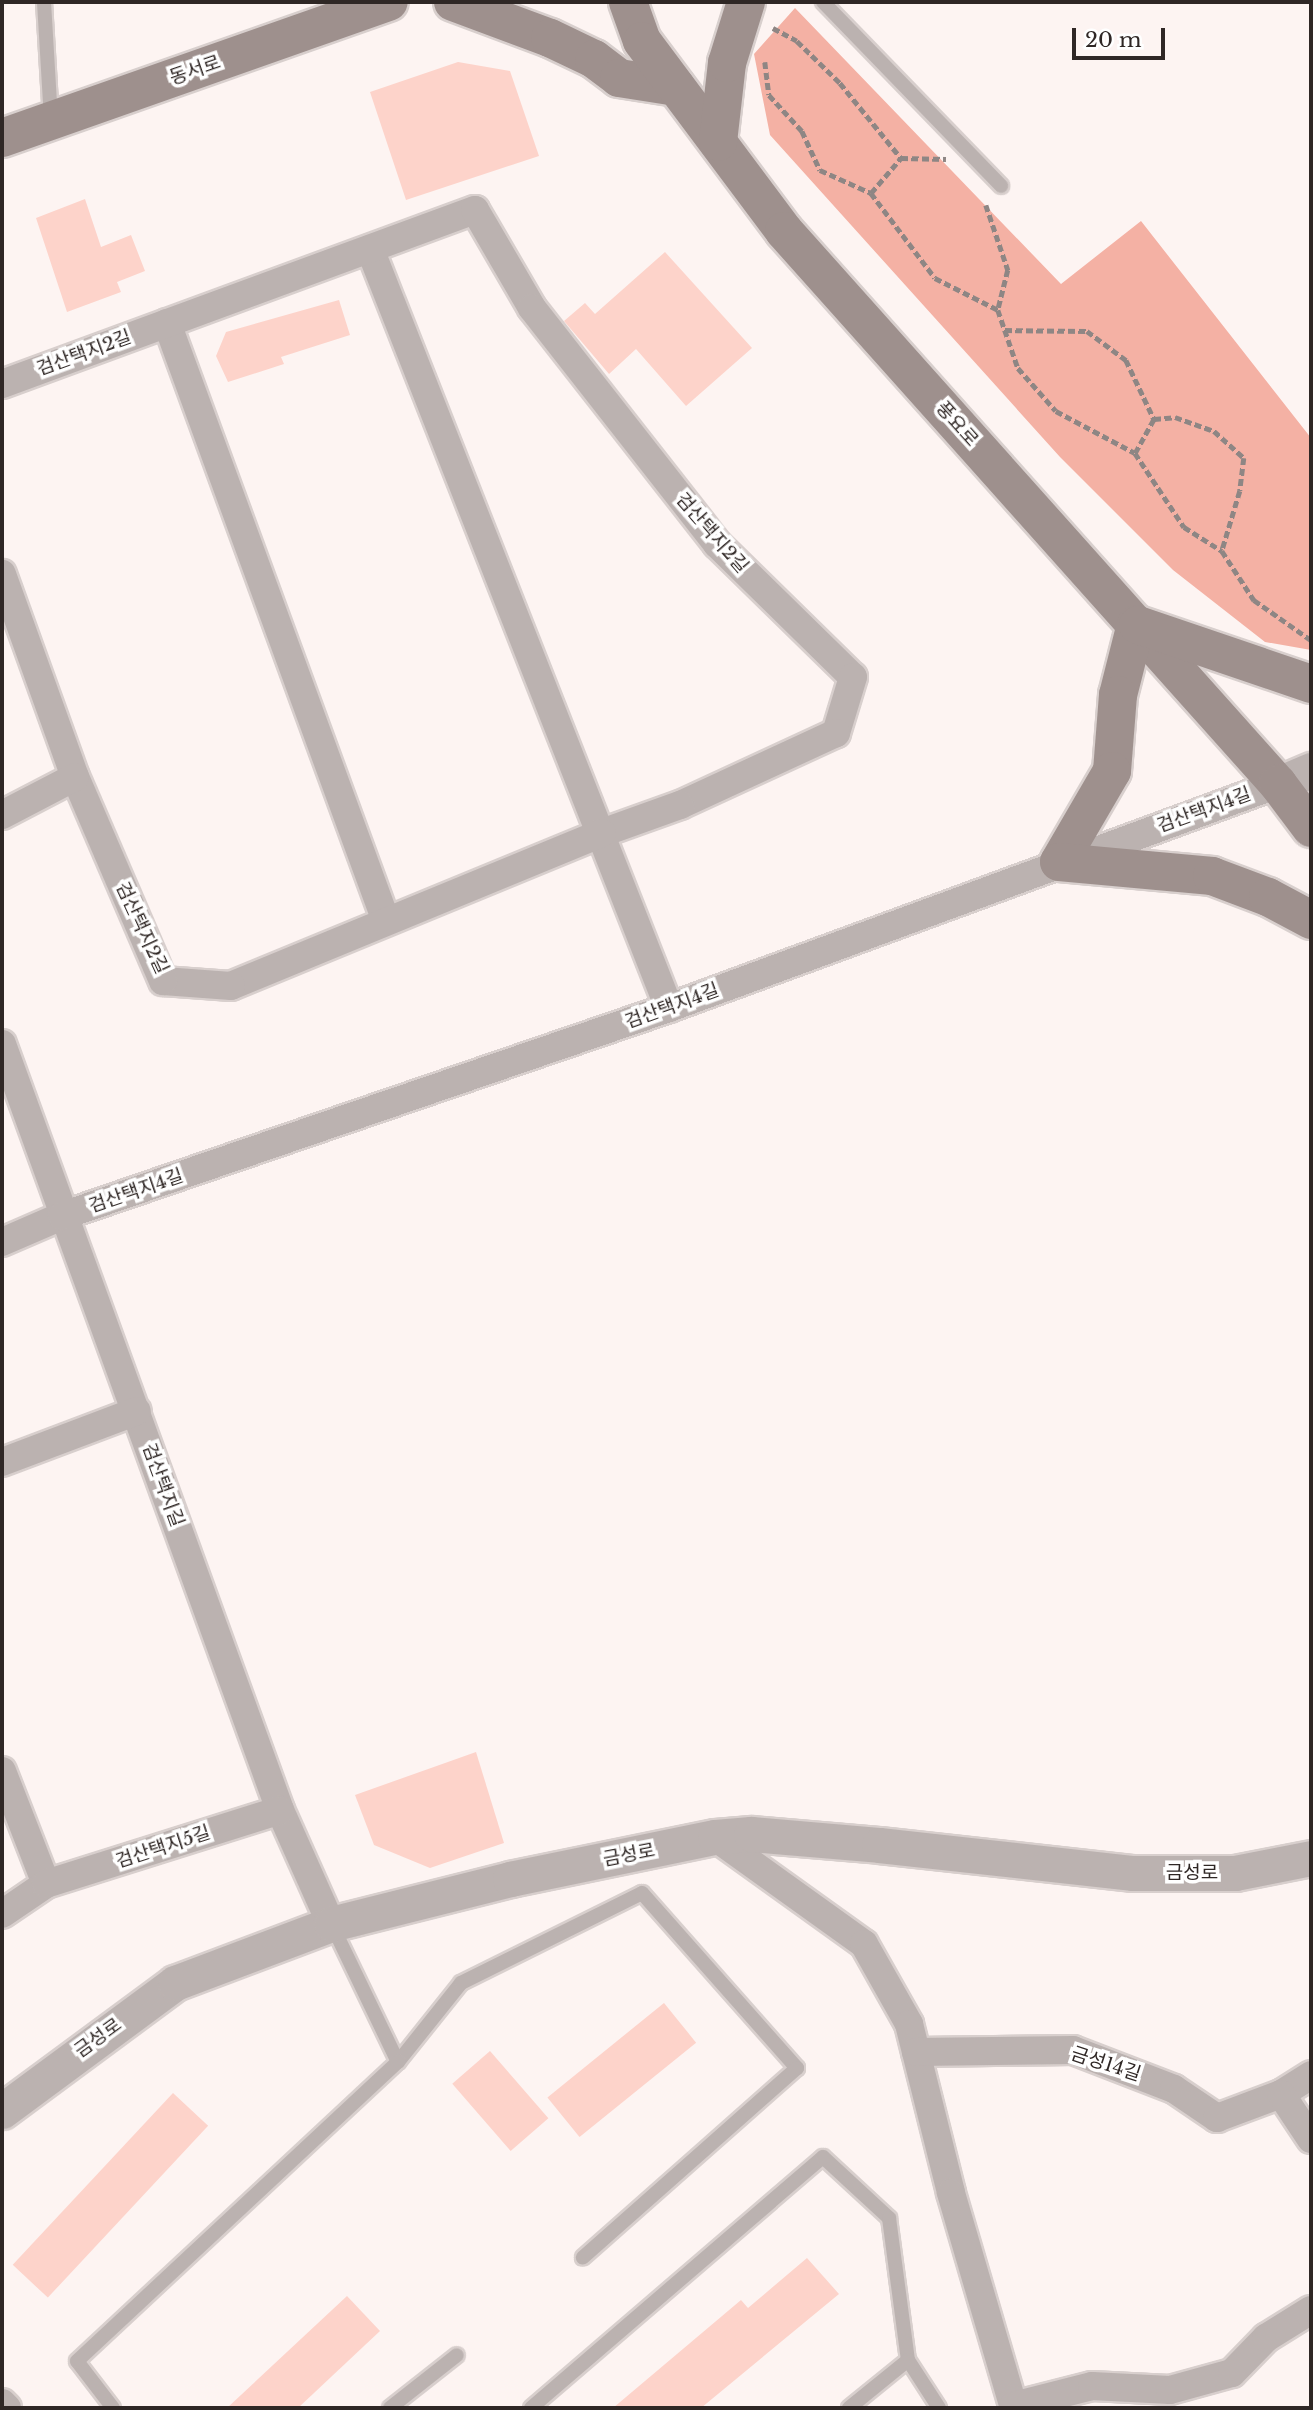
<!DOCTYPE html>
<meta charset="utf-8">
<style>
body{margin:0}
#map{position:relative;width:1313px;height:2410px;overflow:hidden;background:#fdf4f2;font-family:"Libre Baskerville","Noto Sans KR",serif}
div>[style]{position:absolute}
.green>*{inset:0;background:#f4b1a4}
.building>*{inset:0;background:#fdd3ca;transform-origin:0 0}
.path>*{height:4.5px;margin-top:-2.25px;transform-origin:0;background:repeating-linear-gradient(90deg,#8e8684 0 7px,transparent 0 10.5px)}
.roads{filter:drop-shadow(2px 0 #d8cfcd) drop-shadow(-2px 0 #d8cfcd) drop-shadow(0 2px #d8cfcd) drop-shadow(0 -2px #d8cfcd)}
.service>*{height:14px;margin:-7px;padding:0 7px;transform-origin:7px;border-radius:7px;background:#bbb2b0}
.minor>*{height:28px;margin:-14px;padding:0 14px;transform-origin:14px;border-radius:14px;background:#bbb2b0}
.tertiary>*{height:35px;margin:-17.5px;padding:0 17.5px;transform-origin:17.5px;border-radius:17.5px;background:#bbb2b0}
.secondary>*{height:38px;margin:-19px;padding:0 19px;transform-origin:19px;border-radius:19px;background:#9e908d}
span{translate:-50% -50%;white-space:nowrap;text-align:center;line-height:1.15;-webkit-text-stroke:7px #fff;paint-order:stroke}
.street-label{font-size:19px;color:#2f2725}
.frame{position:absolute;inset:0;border:4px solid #2f2725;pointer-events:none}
.scale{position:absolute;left:1072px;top:28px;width:93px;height:32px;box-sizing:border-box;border:4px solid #2f2725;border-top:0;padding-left:9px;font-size:21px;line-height:24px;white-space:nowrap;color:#2f2725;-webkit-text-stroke:5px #fff;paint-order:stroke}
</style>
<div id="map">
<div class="green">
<i style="clip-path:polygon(795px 8px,1061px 284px,1141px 221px,1311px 438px,1311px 650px,1265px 642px,1173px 570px,1060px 457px,770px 135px,754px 54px)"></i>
</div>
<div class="building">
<i style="clip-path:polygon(458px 62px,510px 71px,539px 156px,406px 200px,370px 92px)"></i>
<i style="clip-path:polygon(85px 199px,101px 247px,131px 235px,145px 271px,117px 282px,121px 292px,67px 312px,36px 218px)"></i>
<i style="clip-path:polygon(665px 252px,752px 348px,686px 406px,636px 349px,609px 374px,564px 321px,585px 303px,595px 314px)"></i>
<i style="clip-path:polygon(339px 300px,350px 335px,281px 357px,284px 364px,228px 382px,216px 356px,226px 332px)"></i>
<i style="clip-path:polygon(476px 1752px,504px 1843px,430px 1868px,374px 1845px,355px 1795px)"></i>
<i style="left:664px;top:2003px;width:51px;height:150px;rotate:51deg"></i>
<i style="left:490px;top:2051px;width:89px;height:50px;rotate:49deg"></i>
<i style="left:173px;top:2093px;width:48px;height:235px;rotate:43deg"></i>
<i style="clip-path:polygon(807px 2258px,839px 2294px,701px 2408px,613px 2408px,741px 2300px,748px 2308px)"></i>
<i style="clip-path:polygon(347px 2296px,380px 2331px,298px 2408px,227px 2408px)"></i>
</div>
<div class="path">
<i style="left:773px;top:28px;width:27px;rotate:28deg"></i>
<i style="left:797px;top:41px;width:60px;rotate:44.3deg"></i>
<i style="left:840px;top:83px;width:97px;rotate:50.9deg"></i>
<i style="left:765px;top:62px;width:33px;rotate:83deg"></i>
<i style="left:769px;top:95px;width:49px;rotate:47.5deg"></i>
<i style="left:802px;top:131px;width:43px;rotate:65.2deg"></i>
<i style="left:820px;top:170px;width:56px;rotate:24.3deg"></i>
<i style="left:871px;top:193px;width:106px;rotate:53deg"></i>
<i style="left:935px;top:278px;width:71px;rotate:26.9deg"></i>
<i style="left:998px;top:310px;width:61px;rotate:71deg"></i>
<i style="left:1018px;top:368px;width:57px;rotate:48.5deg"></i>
<i style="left:1056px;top:411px;width:89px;rotate:28deg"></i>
<i style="left:1135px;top:453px;width:89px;rotate:56.5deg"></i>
<i style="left:1184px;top:527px;width:45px;rotate:32.3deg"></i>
<i style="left:1222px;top:551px;width:59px;rotate:56.9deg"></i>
<i style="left:1254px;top:600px;width:70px;rotate:35.1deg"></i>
<i style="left:871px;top:193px;width:46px;rotate:-49.4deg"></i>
<i style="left:901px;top:158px;width:45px;rotate:1.3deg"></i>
<i style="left:986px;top:205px;width:69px;rotate:71.3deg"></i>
<i style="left:1008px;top:270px;width:41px;rotate:104deg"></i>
<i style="left:1005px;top:330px;width:82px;rotate:0.7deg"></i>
<i style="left:1087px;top:331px;width:49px;rotate:36.6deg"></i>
<i style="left:1126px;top:360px;width:65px;rotate:64.6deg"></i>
<i style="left:1154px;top:419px;width:21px;rotate:-5deg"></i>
<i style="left:1175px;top:417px;width:41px;rotate:19.7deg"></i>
<i style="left:1214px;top:431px;width:40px;rotate:42deg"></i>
<i style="left:1244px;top:458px;width:33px;rotate:97deg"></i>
<i style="left:1240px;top:491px;width:63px;rotate:106.7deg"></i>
<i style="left:1135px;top:453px;width:39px;rotate:-61deg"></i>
</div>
<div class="roads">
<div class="service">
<i style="left:44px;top:2px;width:117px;rotate:86.6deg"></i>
<i style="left:823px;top:2px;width:256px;rotate:45.9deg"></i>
<i style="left:332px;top:1925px;width:152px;rotate:64.3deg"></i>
<i style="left:398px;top:2062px;width:101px;rotate:-51.4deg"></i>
<i style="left:461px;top:1983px;width:202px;rotate:-26.4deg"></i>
<i style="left:642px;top:1893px;width:234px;rotate:48.5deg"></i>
<i style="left:797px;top:2068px;width:286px;rotate:138.5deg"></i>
<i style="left:113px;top:2408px;width:59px;rotate:-127.5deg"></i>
<i style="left:77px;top:2361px;width:439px;rotate:-43deg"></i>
<i style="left:390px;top:2408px;width:85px;rotate:-38.3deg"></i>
<i style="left:531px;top:2408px;width:385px;rotate:-40.7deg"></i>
<i style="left:823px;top:2157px;width:90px;rotate:42.7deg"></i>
<i style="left:889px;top:2218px;width:143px;rotate:82.4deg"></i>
<i style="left:908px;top:2360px;width:57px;rotate:57.1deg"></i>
<i style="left:849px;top:2408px;width:76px;rotate:-39.1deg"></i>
</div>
<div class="minor">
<i style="left:370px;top:249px;width:816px;rotate:68.5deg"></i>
<i style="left:167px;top:323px;width:637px;rotate:69.89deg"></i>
<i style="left:2px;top:384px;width:504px;rotate:-20.2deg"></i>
<i style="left:475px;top:210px;width:113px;rotate:59.8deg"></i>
<i style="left:532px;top:308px;width:300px;rotate:51.9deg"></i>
<i style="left:717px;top:544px;width:190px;rotate:44.4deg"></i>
<i style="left:853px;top:677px;width:59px;rotate:106.9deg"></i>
<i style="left:836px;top:733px;width:172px;rotate:155.2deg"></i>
<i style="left:680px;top:805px;width:83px;rotate:160.3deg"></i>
<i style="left:602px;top:833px;width:401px;rotate:157.6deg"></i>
<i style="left:231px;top:986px;width:68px;rotate:-175.8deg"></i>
<i style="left:163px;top:981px;width:222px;rotate:-113.3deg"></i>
<i style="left:75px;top:777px;width:216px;rotate:-109.8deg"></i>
<i style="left:2px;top:815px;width:82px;rotate:-27.5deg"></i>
<i style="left:2px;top:1044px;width:815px;rotate:70.05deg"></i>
<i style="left:280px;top:1810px;width:125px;rotate:65.9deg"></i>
<i style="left:2px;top:1242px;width:65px;rotate:-23.4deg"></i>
<i style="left:62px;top:1216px;width:642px;rotate:-18.91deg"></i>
<i style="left:669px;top:1008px;width:649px;rotate:-20.19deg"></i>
<i style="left:2px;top:1462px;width:144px;rotate:-20.7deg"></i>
<i style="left:2px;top:1771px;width:121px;rotate:68.7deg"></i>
<i style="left:715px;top:1837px;width:183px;rotate:35.7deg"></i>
<i style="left:864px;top:1944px;width:92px;rotate:60.6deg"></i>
<i style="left:909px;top:2024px;width:174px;rotate:76deg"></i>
<i style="left:951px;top:2193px;width:224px;rotate:73.7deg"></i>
<i style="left:2px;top:1914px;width:53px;rotate:-34.3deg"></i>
<i style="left:46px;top:1884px;width:245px;rotate:-17.5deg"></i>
<i style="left:916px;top:2052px;width:157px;rotate:-0.7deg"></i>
<i style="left:1073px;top:2050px;width:108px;rotate:21.1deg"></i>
<i style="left:1174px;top:2089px;width:52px;rotate:34deg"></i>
<i style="left:1217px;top:2118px;width:68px;rotate:-20.6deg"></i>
<i style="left:1281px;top:2094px;width:36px;rotate:-32deg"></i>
<i style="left:1281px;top:2094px;width:54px;rotate:56.3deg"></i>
<i style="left:2px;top:2403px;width:7px;rotate:45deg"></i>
<i style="left:1013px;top:2406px;width:81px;rotate:-14.2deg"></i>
<i style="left:1092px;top:2386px;width:78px;rotate:2.9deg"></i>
<i style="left:1170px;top:2390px;width:64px;rotate:-15.3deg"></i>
<i style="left:1232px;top:2373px;width:49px;rotate:-45.8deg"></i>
<i style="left:1266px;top:2338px;width:53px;rotate:-31.9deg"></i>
</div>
<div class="tertiary">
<i style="left:1278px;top:784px;width:36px;rotate:-23deg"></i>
<i style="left:2px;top:2111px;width:215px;rotate:-36.5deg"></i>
<i style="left:175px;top:1983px;width:167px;rotate:-20.7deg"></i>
<i style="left:331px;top:1924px;width:185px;rotate:-14.1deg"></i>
<i style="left:510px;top:1879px;width:209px;rotate:-11.6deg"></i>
<i style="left:715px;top:1837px;width:36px;rotate:-5deg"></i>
<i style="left:751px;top:1834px;width:128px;rotate:4.9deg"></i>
<i style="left:879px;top:1845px;width:256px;rotate:6.3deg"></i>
<i style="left:1133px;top:1873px;width:102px"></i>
<i style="left:1235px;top:1873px;width:77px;rotate:-11.2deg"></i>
</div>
<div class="secondary">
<i style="left:453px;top:2px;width:103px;rotate:20.4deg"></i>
<i style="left:550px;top:38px;width:49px;rotate:25.5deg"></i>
<i style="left:594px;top:59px;width:31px;rotate:37deg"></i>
<i style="left:619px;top:78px;width:58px;rotate:9deg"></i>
<i style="left:628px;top:2px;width:41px;rotate:70.3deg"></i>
<i style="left:642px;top:41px;width:237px;rotate:53.2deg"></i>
<i style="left:784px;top:231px;width:742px;rotate:48.23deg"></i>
<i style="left:1278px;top:784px;width:55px;rotate:53.1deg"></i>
<i style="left:2px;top:138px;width:410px;rotate:-19.4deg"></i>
<i style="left:718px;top:142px;width:80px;rotate:-83.5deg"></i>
<i style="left:727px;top:63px;width:64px;rotate:-72.7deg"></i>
<i style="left:1136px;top:624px;width:73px;rotate:104.2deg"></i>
<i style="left:1118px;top:695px;width:76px;rotate:94.5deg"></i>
<i style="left:1112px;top:771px;width:105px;rotate:120.2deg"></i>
<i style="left:1059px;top:862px;width:154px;rotate:5.2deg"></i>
<i style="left:1212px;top:876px;width:60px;rotate:20.6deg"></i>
<i style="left:1268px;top:897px;width:49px;rotate:28.1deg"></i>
<i style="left:1138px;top:625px;width:183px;rotate:18.8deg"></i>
</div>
</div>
<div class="street-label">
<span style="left:195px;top:70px;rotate:-19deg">동서로</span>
<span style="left:84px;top:353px;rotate:-20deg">검산택지2길</span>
<span style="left:957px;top:424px;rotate:48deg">풍요로</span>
<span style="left:712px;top:533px;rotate:49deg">검산택지2길</span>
<span style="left:1204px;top:810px;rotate:-20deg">검산택지4길</span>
<span style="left:142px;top:928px;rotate:65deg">검산택지2길</span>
<span style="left:672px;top:1006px;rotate:-20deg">검산택지4길</span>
<span style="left:136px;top:1191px;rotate:-19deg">검산택지4길</span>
<span style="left:163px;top:1485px;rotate:70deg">검산택지길</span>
<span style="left:163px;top:1847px;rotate:-18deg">검산택지5길</span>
<span style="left:629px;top:1855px;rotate:-11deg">금성로</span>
<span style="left:1192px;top:1873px">금성로</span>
<span style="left:98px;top:2038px;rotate:-36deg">금성로</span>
<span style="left:1106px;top:2064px;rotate:18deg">금성14길</span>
</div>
<div class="frame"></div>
<div class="scale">20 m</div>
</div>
